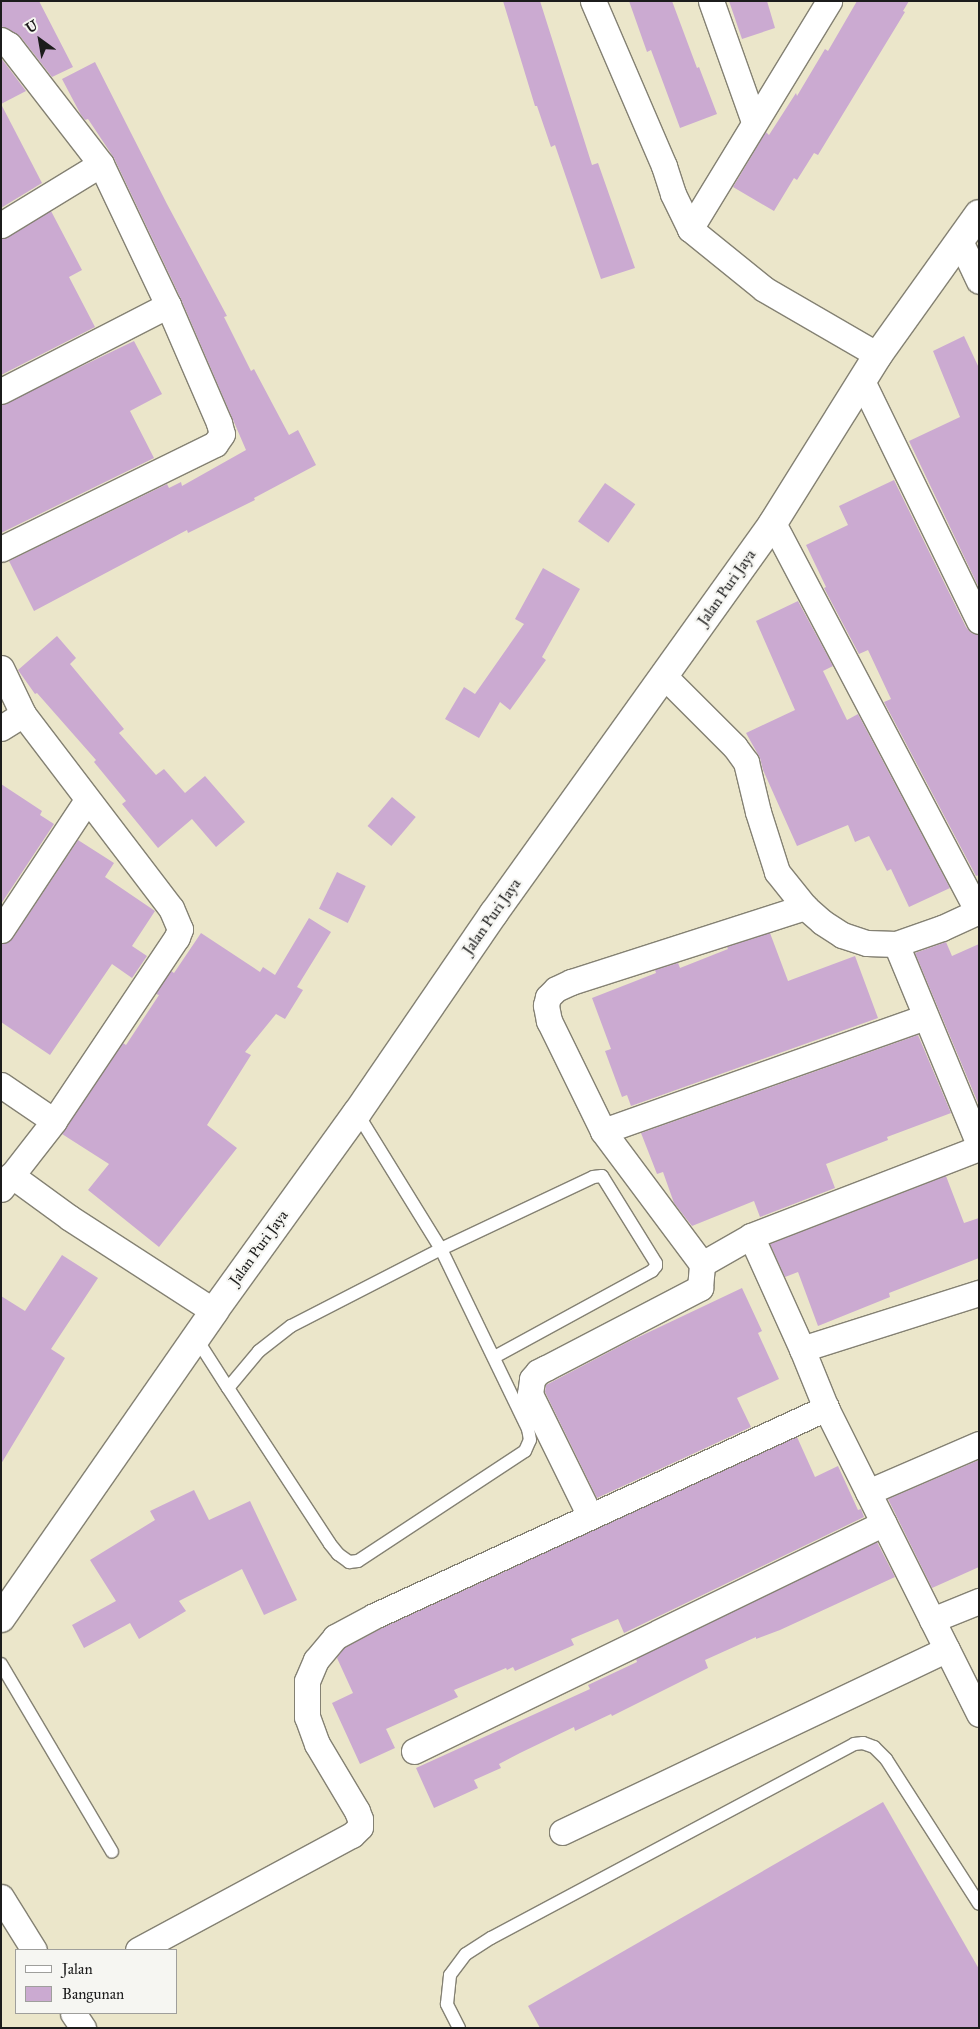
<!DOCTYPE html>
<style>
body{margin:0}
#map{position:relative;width:980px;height:2029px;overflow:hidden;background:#ebe6ca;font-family:"IM FELL Great Primer",serif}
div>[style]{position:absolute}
.building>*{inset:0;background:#cbaad1;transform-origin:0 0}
.roads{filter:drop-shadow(1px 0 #848173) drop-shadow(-1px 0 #848173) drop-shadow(0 1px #848173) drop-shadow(0 -1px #848173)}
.service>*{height:12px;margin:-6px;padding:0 6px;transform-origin:6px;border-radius:6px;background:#fff}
.minor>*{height:25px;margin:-12.5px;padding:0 12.5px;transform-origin:12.5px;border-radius:12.5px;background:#fff}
.tertiary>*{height:28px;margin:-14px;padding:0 14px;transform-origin:14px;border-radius:14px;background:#fff}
span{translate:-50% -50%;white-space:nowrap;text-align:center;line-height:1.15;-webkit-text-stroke:4.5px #f6f6f2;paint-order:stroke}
.street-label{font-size:15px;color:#1c1c1c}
.frame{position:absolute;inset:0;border:2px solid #1c1c1c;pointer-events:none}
.legend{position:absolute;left:15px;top:1949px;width:162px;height:65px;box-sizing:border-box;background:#f6f6f2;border:1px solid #9f9f9c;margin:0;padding:6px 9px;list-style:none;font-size:15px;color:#1c1c1c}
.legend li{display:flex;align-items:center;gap:10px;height:25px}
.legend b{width:25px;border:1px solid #9f9f9c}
.north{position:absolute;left:15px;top:15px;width:50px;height:50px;-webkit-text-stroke:4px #f6f6f2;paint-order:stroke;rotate:328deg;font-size:14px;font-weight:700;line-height:20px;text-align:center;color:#1c1c1c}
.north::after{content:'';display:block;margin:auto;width:18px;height:22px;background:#1c1c1c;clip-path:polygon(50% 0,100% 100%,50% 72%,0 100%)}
</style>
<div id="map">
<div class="building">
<i style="clip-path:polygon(1px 1px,39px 1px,73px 67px,52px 77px,20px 36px,1px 26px)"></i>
<i style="clip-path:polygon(503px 1px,540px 1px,592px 165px,598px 163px,635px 268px,601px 279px,555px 145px,551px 147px,537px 106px,535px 106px)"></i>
<i style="clip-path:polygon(629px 1px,672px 1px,697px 68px,699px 67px,717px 114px,680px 128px,651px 50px,647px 52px)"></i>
<i style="clip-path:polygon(729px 1px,767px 1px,775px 28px,742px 39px)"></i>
<i style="clip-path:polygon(857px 1px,909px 1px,903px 11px,905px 12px,818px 155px,814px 153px,797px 180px,794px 178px,774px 211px,733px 187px,766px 132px,769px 135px,796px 93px,797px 96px,825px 49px,828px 51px)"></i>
<i style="clip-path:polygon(1px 58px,26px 91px,1px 104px)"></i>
<i style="clip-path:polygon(95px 62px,167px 204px,227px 316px,224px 317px,251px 371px,254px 369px,289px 435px,298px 430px,316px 465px,254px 498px,255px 500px,188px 533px,187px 530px,34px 611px,9px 561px,167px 484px,169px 488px,181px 482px,182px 486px,246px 450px,181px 299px,114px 158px,88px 119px,85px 120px,81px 115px,62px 79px)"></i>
<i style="clip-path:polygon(1px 104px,42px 183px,1px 208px)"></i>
<i style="clip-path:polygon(51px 211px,82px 270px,69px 277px,95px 327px,1px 375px,1px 239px,8px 237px)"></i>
<i style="clip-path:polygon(964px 336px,979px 368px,979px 588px,909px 441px,960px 417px,933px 351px)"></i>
<i style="clip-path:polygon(134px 341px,162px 394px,130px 411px,154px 458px,1px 533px,1px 405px)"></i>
<i style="clip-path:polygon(894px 480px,966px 627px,971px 633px,979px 635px,979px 875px,976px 876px,884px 702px,891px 699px,868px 650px,859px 654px,824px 588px,826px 587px,806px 545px,848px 525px,839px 506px)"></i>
<i style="left:605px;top:483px;width:37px;height:47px;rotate:35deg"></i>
<i style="clip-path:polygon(543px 568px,580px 589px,542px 657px,546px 660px,510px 710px,500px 702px,479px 738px,445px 719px,464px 687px,475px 694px,524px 624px,515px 619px)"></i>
<i style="clip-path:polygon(798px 601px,833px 666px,823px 671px,847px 720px,858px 714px,950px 888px,909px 907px,891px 869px,887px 871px,869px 836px,855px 842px,848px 825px,797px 846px,763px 770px,760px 758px,746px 733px,795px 710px,756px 621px)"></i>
<i style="clip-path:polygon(57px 636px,76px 658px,70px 664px,124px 729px,119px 733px,156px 775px,164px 769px,185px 793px,205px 776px,245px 822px,216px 847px,192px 819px,158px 848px,122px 804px,126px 801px,94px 762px,96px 760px,37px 693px,35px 694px,18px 670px)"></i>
<i style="clip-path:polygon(1px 784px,42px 811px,40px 815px,54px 824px,1px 904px)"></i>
<i style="left:392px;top:797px;width:31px;height:38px;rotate:40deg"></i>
<i style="clip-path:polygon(78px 840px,114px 863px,105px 877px,155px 911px,132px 946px,147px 956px,132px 978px,112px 964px,50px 1055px,1px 1022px,1px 944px,13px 938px)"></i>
<i style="left:337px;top:872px;width:32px;height:41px;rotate:26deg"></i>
<i style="clip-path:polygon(309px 918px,331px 932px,297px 987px,303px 990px,285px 1019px,276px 1014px,245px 1052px,251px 1055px,207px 1125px,237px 1148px,159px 1247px,88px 1190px,109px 1164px,62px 1134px,123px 1043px,126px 1045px,159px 995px,156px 994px,171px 971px,174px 973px,201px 933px,260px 972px,263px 967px,275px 975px)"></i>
<i style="clip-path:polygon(770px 933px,788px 981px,855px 956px,878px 1018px,631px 1106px,627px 1095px,622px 1097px,605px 1051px,611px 1049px,592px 998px,656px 973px,655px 970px,678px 963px,680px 968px,728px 949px,727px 947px)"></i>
<i style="clip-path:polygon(946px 942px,952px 956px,979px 944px,978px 1103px,915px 953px)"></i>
<i style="clip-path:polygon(918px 1035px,951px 1113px,887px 1137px,888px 1140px,826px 1164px,835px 1188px,760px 1217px,754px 1201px,692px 1226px,674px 1203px,663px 1172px,657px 1174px,641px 1133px)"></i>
<i style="clip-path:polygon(946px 1176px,964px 1223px,979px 1218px,979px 1258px,889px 1293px,890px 1297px,818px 1326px,798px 1272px,785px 1277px,770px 1244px)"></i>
<i style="clip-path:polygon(62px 1255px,98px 1278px,51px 1349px,65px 1358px,1px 1464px,1px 1296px,25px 1311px)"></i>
<i style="clip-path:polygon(742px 1288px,762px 1331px,758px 1333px,779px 1379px,737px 1398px,751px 1427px,597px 1498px,545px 1392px,546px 1385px,628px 1342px)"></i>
<i style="clip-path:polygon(797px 1437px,815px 1477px,838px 1466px,858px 1510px,861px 1509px,864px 1517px,624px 1633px,618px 1619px,571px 1639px,574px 1645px,515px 1671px,513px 1667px,507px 1670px,506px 1668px,454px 1690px,458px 1697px,386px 1729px,395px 1748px,360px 1764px,332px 1703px,353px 1693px,337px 1658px,344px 1648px,380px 1629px)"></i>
<i style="clip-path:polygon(979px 1460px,979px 1567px,932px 1588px,888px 1499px)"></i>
<i style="clip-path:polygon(194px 1490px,209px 1520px,250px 1501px,297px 1600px,264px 1615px,242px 1569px,179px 1601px,186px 1611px,139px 1639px,130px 1623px,84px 1648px,72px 1625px,116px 1601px,90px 1560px,155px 1520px,150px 1511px)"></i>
<i style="clip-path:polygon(877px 1542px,895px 1577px,780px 1630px,756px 1639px,756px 1637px,705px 1660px,708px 1668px,612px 1716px,611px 1714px,575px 1731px,574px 1727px,520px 1753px,499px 1764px,501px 1768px,474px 1780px,478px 1788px,434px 1808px,416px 1768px,590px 1689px,588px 1685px,637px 1662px,636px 1659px)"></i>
<i style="clip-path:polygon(883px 1802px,979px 1969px,979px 2028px,540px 2028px,528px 2006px)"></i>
</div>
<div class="roads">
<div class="service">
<i style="left:357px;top:1113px;width:160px;rotate:58.3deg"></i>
<i style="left:441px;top:1249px;width:168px;rotate:-25.3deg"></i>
<i style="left:593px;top:1177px;width:9px;rotate:-6deg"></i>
<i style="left:602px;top:1176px;width:102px;rotate:58.2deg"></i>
<i style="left:656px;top:1263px;width:3px;rotate:90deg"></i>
<i style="left:656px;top:1266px;width:6px;rotate:129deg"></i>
<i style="left:652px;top:1271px;width:180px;rotate:151.4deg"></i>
<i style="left:196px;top:1338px;width:59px;rotate:57.4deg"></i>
<i style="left:228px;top:1388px;width:186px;rotate:56.8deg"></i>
<i style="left:330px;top:1544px;width:13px;rotate:51deg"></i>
<i style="left:338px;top:1554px;width:14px;rotate:36deg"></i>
<i style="left:349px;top:1562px;width:9px;rotate:-6deg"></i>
<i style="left:358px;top:1561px;width:200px;rotate:-33.4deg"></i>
<i style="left:525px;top:1451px;width:12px;rotate:-66deg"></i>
<i style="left:530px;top:1440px;width:11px;rotate:-100deg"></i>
<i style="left:528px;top:1429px;width:200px;rotate:-115.8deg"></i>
<i style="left:441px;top:1249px;width:169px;rotate:152.8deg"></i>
<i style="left:291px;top:1326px;width:41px;rotate:142deg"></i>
<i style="left:259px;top:1351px;width:48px;rotate:130deg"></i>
<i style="left:1px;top:1664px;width:218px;rotate:59.4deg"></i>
<i style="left:459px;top:2028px;width:27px;rotate:-117deg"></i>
<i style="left:447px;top:2004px;width:29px;rotate:-84deg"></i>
<i style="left:450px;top:1975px;width:26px;rotate:-53deg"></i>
<i style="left:466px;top:1954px;width:30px;rotate:-33deg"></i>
<i style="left:491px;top:1938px;width:412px;rotate:-28.1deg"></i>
<i style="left:854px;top:1744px;width:9px;rotate:-6deg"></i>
<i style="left:863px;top:1743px;width:12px;rotate:20deg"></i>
<i style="left:874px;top:1747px;width:17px;rotate:45deg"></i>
<i style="left:886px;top:1759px;width:172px;rotate:57.3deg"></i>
</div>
<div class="minor">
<i style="left:593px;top:1px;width:180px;rotate:66.7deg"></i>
<i style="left:664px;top:166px;width:29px;rotate:72deg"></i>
<i style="left:673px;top:194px;width:39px;rotate:64deg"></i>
<i style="left:690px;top:229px;width:95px;rotate:39deg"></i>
<i style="left:764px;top:289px;width:132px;rotate:30.1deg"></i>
<i style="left:711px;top:1px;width:128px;rotate:70.4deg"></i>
<i style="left:1px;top:40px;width:9px;rotate:32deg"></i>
<i style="left:9px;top:45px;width:150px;rotate:52.3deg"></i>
<i style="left:101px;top:164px;width:156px;rotate:64.6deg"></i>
<i style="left:168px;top:305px;width:129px;rotate:66.6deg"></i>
<i style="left:219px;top:423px;width:11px;rotate:75deg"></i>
<i style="left:222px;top:434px;width:12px;rotate:125deg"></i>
<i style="left:215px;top:444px;width:238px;rotate:153.9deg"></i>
<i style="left:1px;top:225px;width:117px;rotate:-31.4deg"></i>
<i style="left:690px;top:229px;width:267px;rotate:-58.6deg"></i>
<i style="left:960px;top:241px;width:44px;rotate:64.6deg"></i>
<i style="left:862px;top:381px;width:267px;rotate:64deg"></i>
<i style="left:1px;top:391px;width:188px;rotate:-27.2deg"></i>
<i style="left:773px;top:523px;width:439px;rotate:62.2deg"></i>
<i style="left:1px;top:668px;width:51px;rotate:64.4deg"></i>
<i style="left:23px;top:714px;width:244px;rotate:52.7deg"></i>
<i style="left:171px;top:908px;width:23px;rotate:67deg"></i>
<i style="left:180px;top:929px;width:9px;rotate:111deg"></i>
<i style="left:177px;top:937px;width:221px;rotate:123.8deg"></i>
<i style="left:54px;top:1121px;width:86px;rotate:127.9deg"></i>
<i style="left:664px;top:676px;width:100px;rotate:45deg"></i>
<i style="left:735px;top:747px;width:19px;rotate:54deg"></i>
<i style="left:746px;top:762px;width:51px;rotate:76.5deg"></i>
<i style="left:758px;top:812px;width:63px;rotate:72.4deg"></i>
<i style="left:777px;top:872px;width:45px;rotate:51.3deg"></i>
<i style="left:805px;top:907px;width:23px;rotate:41deg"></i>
<i style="left:822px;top:922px;width:24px;rotate:33deg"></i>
<i style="left:842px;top:935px;width:26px;rotate:18deg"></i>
<i style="left:867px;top:943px;width:29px;rotate:2deg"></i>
<i style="left:896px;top:944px;width:49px;rotate:-19.2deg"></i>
<i style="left:942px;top:928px;width:41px;rotate:-24.7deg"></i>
<i style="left:1px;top:728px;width:26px;rotate:-32deg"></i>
<i style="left:1px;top:930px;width:156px;rotate:-56.5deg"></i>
<i style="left:896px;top:944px;width:217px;rotate:67.5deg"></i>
<i style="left:1px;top:1085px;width:64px;rotate:34.2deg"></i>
<i style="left:603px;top:1131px;width:342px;rotate:-19.5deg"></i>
<i style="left:11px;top:1175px;width:73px;rotate:36.1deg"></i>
<i style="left:70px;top:1218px;width:171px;rotate:32.9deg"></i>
<i style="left:751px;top:1236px;width:124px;rotate:65.7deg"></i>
<i style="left:802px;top:1349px;width:64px;rotate:67.9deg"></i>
<i style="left:826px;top:1408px;width:342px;rotate:63.4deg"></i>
<i style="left:702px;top:1264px;width:56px;rotate:-29.7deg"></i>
<i style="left:751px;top:1236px;width:244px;rotate:-21.1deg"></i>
<i style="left:802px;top:1349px;width:186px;rotate:-17.6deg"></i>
<i style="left:868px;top:1492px;width:121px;rotate:-23.4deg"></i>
<i style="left:590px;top:1516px;width:136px;rotate:-116.2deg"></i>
<i style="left:530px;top:1394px;width:15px;rotate:-82deg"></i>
<i style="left:532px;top:1379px;width:9px;rotate:-49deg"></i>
<i style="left:538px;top:1372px;width:9px;rotate:-27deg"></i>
<i style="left:546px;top:1368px;width:174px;rotate:-27.5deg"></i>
<i style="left:700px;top:1288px;width:24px;rotate:-85deg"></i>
<i style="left:702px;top:1264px;width:166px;rotate:-126.7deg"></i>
<i style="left:603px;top:1131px;width:123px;rotate:-116.1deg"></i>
<i style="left:549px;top:1021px;width:16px;rotate:-101deg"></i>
<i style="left:546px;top:1005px;width:8px;rotate:-76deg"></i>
<i style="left:548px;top:997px;width:11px;rotate:-45deg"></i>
<i style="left:556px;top:989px;width:17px;rotate:-25deg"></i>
<i style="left:571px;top:982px;width:246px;rotate:-17.8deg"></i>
<i style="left:932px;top:1620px;width:51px;rotate:-22deg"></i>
<i style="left:414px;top:1751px;width:522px;rotate:-25.88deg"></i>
<i style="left:562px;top:1832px;width:426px;rotate:-25.4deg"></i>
<i style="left:1px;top:1897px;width:62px;rotate:58.1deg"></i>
<i style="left:138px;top:1950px;width:243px;rotate:-28.3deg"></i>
<i style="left:352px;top:1835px;width:11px;rotate:-45deg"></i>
<i style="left:360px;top:1827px;width:8px;rotate:-90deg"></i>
<i style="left:360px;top:1819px;width:9px;rotate:-111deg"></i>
<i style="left:357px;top:1811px;width:78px;rotate:-120.8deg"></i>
<i style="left:317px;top:1744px;width:29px;rotate:-110deg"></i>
<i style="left:307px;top:1717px;width:36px;rotate:-90deg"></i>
<i style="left:307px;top:1681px;width:23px;rotate:-67deg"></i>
<i style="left:316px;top:1660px;width:30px;rotate:-50deg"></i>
<i style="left:335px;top:1637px;width:44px;rotate:-28.3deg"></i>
<i style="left:374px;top:1616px;width:498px;rotate:-24.7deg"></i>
<i style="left:73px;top:2013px;width:18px;rotate:56deg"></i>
</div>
<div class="tertiary">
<i style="left:1px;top:1618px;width:374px;rotate:-55.2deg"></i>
<i style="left:214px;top:1311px;width:244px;rotate:-54.2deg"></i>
<i style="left:357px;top:1113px;width:242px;rotate:-55.6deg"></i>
<i style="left:494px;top:913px;width:480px;rotate:-54.4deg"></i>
<i style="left:773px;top:523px;width:198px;rotate:-58deg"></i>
<i style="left:878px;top:355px;width:173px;rotate:-54.4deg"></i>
</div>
</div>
<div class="street-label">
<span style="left:727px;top:588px;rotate:-55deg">Jalan Puri Jaya</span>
<span style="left:492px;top:917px;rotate:-55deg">Jalan Puri Jaya</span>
<span style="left:259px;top:1248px;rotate:-54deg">Jalan Puri Jaya</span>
</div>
<div class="frame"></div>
<ul class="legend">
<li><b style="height:6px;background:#fff"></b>Jalan</li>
<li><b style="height:14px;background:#cbaad1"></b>Bangunan</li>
</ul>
<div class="north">U</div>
</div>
